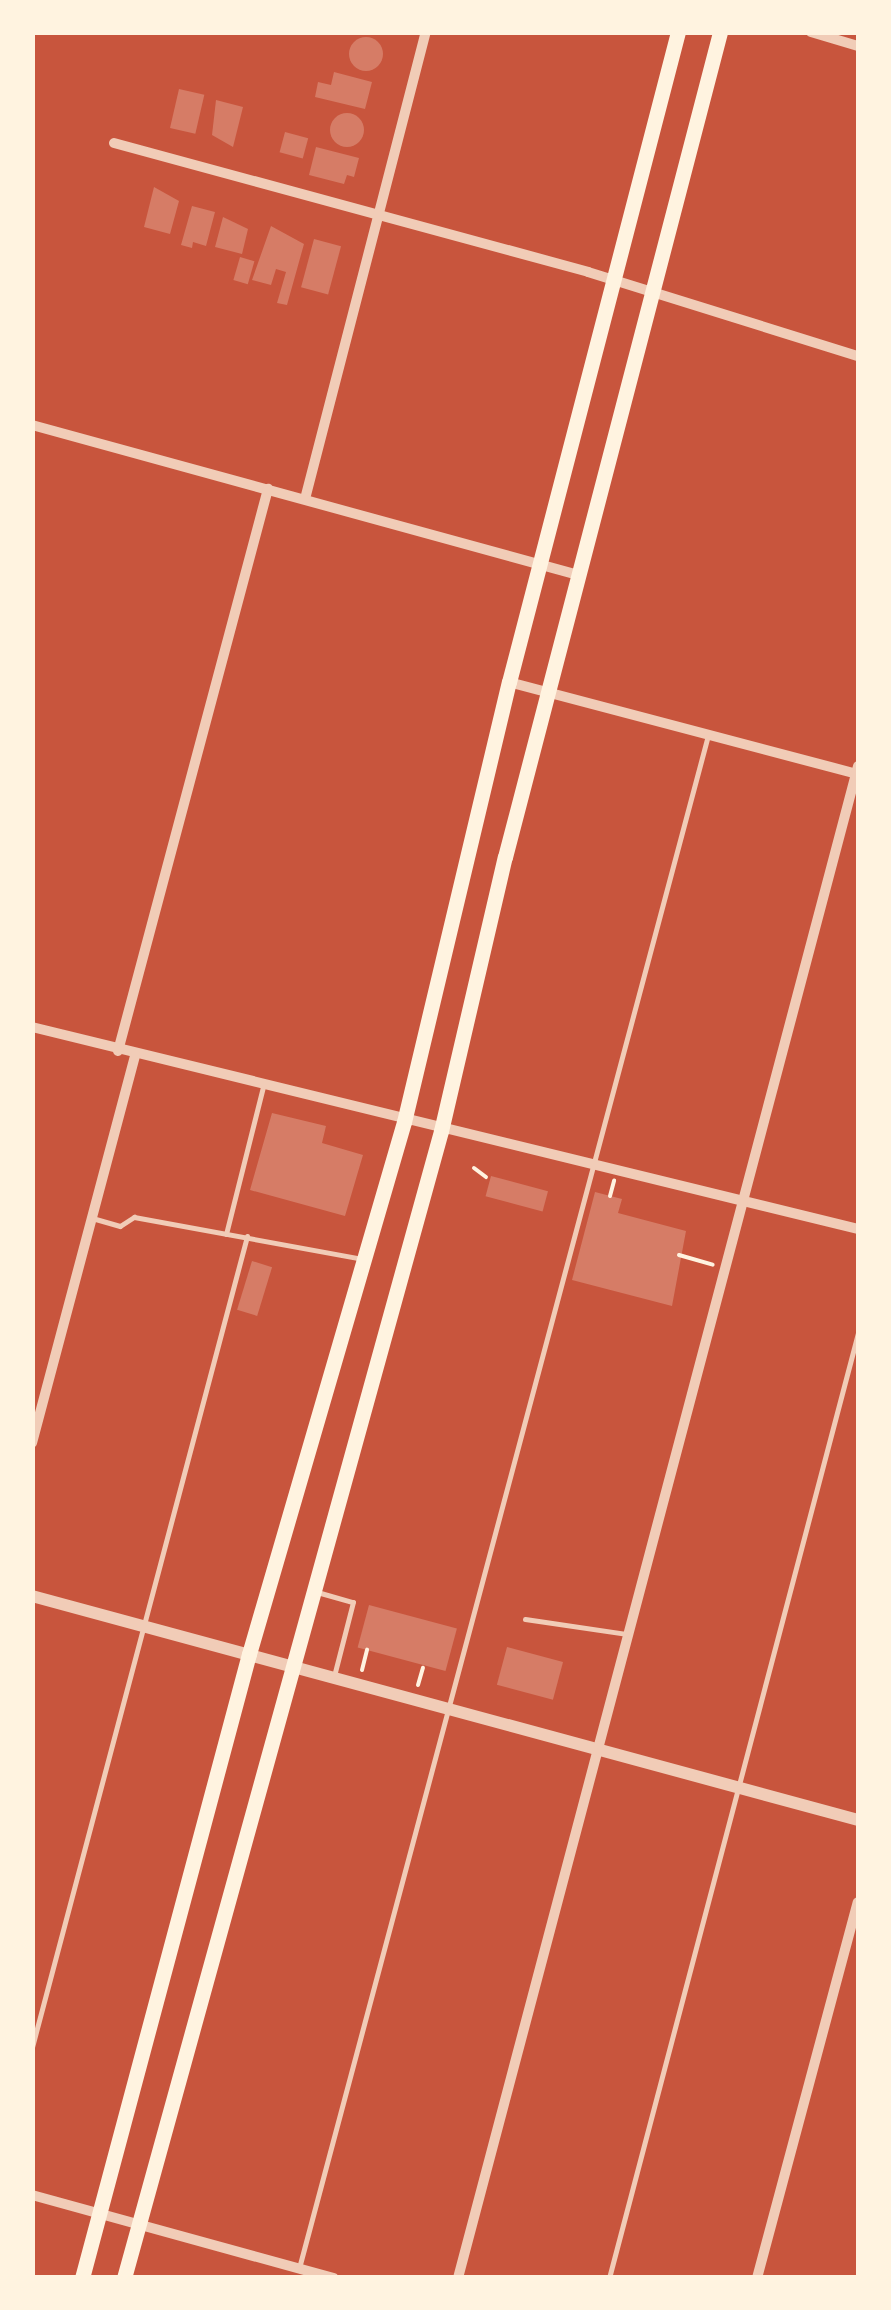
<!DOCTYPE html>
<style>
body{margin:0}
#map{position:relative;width:891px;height:2310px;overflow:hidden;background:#c8553d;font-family:"Titillium Web",sans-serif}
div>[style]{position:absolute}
.building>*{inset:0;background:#d67c66;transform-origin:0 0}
.round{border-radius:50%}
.path>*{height:4px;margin:-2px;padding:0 2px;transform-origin:2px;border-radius:2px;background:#fff3e0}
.service>*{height:5px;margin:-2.5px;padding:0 2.5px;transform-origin:2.5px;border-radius:2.5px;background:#f1ccb7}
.minor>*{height:10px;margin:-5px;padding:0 5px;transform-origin:5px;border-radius:5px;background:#f1ccb7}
.tertiary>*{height:12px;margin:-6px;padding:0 6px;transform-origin:6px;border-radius:6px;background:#f1ccb7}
.secondary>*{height:15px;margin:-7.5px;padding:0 7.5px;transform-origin:7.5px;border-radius:7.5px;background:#fff3e0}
span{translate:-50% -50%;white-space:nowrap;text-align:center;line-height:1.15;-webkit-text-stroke:10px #fff3e0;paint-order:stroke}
.frame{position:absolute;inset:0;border:35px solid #fff3e0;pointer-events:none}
</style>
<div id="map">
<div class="building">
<i class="round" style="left:349px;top:37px;width:34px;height:34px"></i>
<i style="clip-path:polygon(334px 72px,372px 82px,365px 109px,315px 97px,318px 82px,331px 85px)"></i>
<i style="left:179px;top:89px;width:26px;height:40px;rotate:13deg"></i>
<i style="clip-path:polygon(216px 100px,243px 107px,233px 147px,212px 135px)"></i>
<i class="round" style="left:330px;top:113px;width:34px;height:34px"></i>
<i style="left:285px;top:132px;width:24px;height:21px;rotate:15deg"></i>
<i style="clip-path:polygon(316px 147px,359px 158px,354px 177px,347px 175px,344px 184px,309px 175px)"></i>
<i style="clip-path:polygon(154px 187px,179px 201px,170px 234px,144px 227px)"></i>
<i style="clip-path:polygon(192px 206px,215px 212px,206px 246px,193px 242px,192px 248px,181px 245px)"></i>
<i style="clip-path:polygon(223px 217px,248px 229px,242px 254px,215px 247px)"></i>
<i style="clip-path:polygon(271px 226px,304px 244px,287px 305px,277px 303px,286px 272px,276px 269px,271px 285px,252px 280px)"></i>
<i style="left:314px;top:239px;width:28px;height:50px;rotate:15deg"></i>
<i style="left:240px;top:257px;width:15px;height:24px;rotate:16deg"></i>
<i style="clip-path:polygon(272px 1113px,326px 1126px,322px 1143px,363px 1155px,345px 1216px,250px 1190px)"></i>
<i style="left:491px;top:1176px;width:59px;height:21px;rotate:15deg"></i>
<i style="clip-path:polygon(595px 1192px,622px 1199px,618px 1213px,686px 1231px,672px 1306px,572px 1280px)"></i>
<i style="left:252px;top:1261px;width:21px;height:51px;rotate:17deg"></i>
<i style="left:369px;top:1605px;width:91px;height:44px;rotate:15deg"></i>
<i style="left:507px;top:1647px;width:58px;height:39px;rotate:15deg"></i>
</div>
<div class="path">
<i style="left:474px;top:1168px;width:15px;rotate:37deg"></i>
<i style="left:610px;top:1196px;width:16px;rotate:-75deg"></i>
<i style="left:679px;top:1255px;width:35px;rotate:16deg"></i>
<i style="left:362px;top:1670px;width:21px;rotate:-76deg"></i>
<i style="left:418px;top:1685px;width:18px;rotate:-74deg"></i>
</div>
<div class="service">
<i style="left:92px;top:1218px;width:29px;rotate:16deg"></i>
<i style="left:120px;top:1226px;width:17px;rotate:-33deg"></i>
<i style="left:134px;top:1217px;width:232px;rotate:10.4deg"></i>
<i style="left:226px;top:1234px;width:152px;rotate:-75.9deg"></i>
<i style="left:317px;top:1592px;width:37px;rotate:16deg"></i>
<i style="left:353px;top:1602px;width:76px;rotate:104.4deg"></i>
<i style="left:525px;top:1619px;width:102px;rotate:8.4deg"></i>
<i style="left:32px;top:2047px;width:839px;rotate:-75.15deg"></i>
<i style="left:299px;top:2268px;width:1587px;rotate:-75.06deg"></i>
<i style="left:609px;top:2278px;width:977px;rotate:-75.24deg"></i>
</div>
<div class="minor">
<i style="left:811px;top:32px;width:49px;rotate:16.6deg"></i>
<i style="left:114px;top:143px;width:491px;rotate:15.2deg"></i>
<i style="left:588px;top:272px;width:283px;rotate:17.3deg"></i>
<i style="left:32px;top:425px;width:566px;rotate:15.36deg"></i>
<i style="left:305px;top:499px;width:482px;rotate:-75.5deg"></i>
<i style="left:509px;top:682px;width:361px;rotate:14.8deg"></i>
<i style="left:32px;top:1027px;width:850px;rotate:13.74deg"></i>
<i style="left:118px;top:1051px;width:582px;rotate:-75.06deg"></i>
<i style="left:32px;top:1443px;width:401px;rotate:-75.1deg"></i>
<i style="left:32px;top:2195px;width:313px;rotate:15.4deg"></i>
<i style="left:458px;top:2278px;width:1564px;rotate:-75.18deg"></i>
<i style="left:757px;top:2278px;width:389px;rotate:-75deg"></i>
</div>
<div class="tertiary">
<i style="left:32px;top:1596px;width:856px;rotate:15.17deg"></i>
</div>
<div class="secondary">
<i style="left:82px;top:2278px;width:646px;rotate:-75.02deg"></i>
<i style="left:249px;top:1654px;width:554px;rotate:-73.76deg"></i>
<i style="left:404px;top:1122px;width:452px;rotate:-76.6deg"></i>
<i style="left:509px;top:682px;width:672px;rotate:-75.43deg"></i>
<i style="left:124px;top:2278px;width:1190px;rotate:-74.55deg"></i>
<i style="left:441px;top:1131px;width:281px;rotate:-76.9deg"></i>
<i style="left:505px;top:857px;width:853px;rotate:-75.39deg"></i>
</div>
<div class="frame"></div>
</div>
